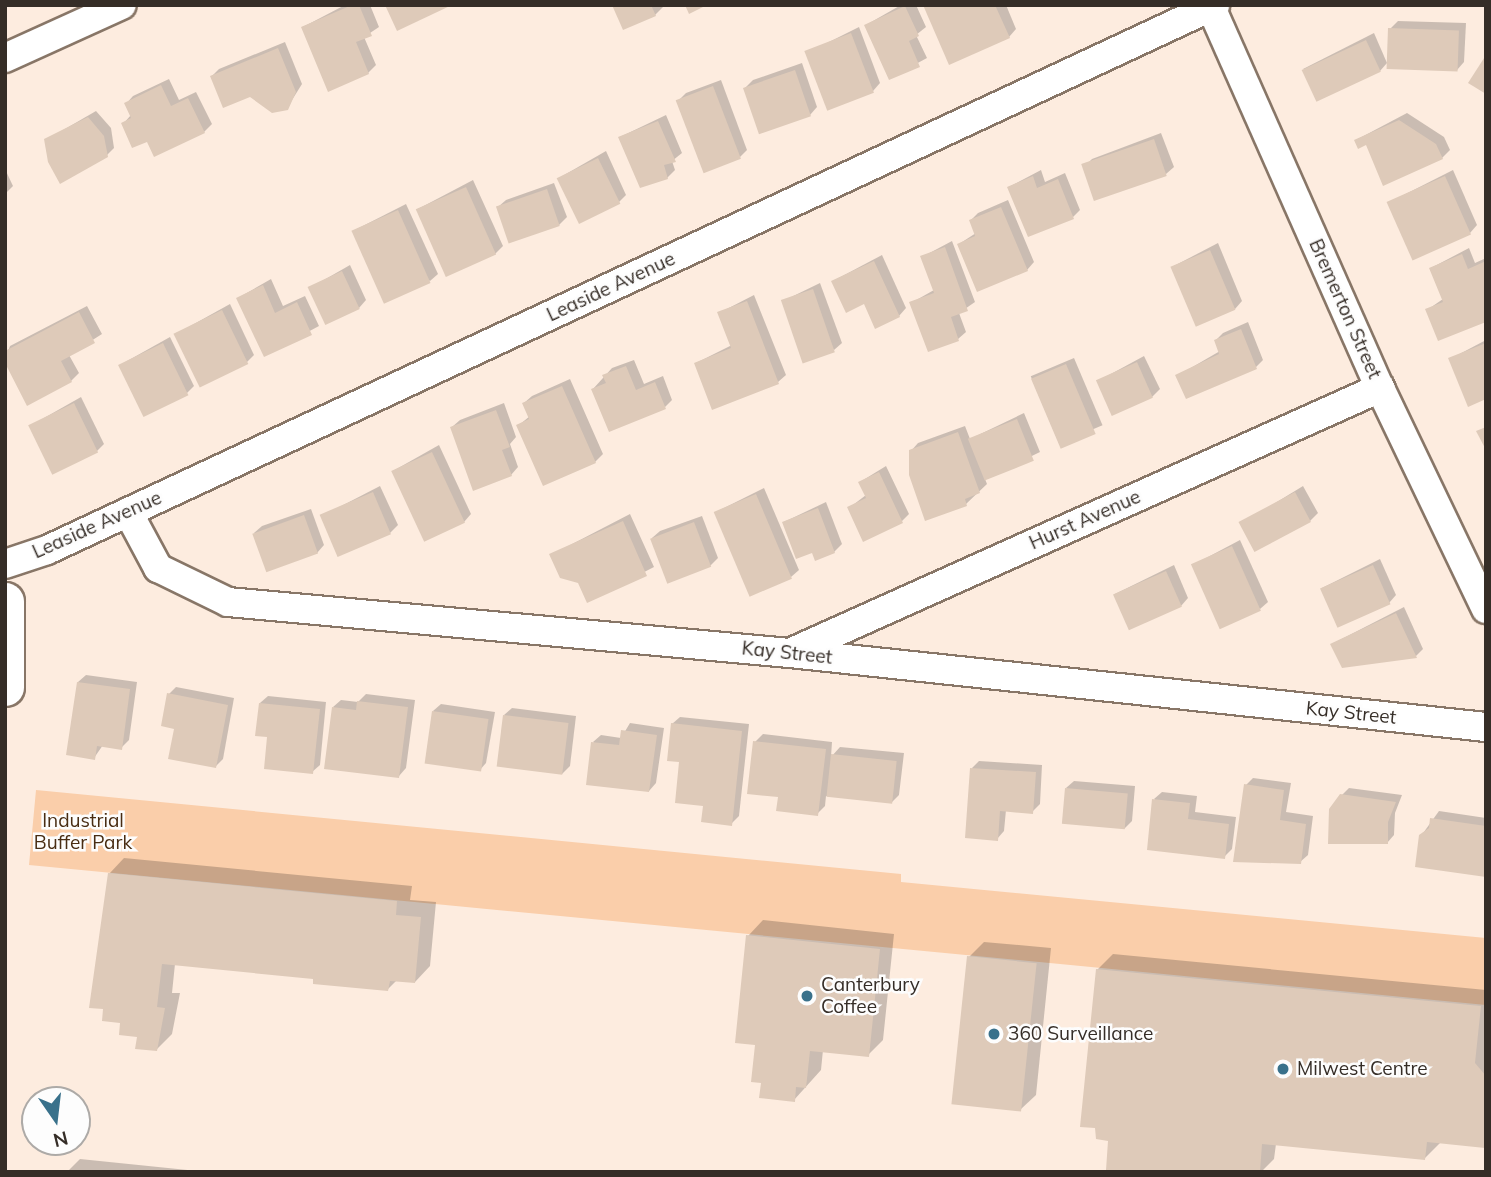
<!DOCTYPE html>
<style>
body{margin:0}
#map{position:relative;width:1491px;height:1177px;overflow:hidden;background:#fdecdf;font-family:Mulish,sans-serif}
div>[style]{position:absolute}
.green>*{inset:0;background:#faceaa}
.shadow>*{inset:0;background:#0003;transform-origin:0 0}
.building>*{inset:0;background:#decab9;transform-origin:0 0}
.roads{filter:drop-shadow(2px 0 #887667) drop-shadow(-2px 0 #887667) drop-shadow(0 2px #887667) drop-shadow(0 -2px #887667)}
.minor>*{height:28px;margin:-14px;padding:0 14px;transform-origin:14px;border-radius:14px;background:#fff}
.major>*{height:37px;margin:-18.5px;padding:0 18.5px;transform-origin:18.5px;border-radius:18.5px;background:#fff}
.dots>*{width:19px;height:19px;translate:-50% -50%;box-sizing:border-box;border:4px solid #fdfdfd;border-radius:50%}
span{translate:-50% -50%;white-space:nowrap;text-align:center;line-height:1.15;-webkit-text-stroke:5px #fdfdfd;paint-order:stroke}
.street-label{font-size:19px;color:#352d27}
.park-label{font-size:19px;color:#492d13}
.poi-label{font-size:19px;color:#352d27}
.left{translate:0 -50%;text-align:left}
.frame{position:absolute;inset:0;border:7px solid #352d27;pointer-events:none}
.north{position:absolute;left:21px;top:1086px;width:70px;height:70px;box-sizing:border-box;background:#fdfdfd;border:2px solid #adaaa7;border-radius:50%;rotate:166deg;font-size:19px;font-weight:700;line-height:28px;text-align:center;color:#352d27}
.north::after{content:'';display:block;margin:auto;width:24px;height:32px;background:#39718b;clip-path:polygon(50% 0,100% 100%,50% 72%,0 100%)}
</style>
<div id="map">
<div class="green">
<i style="clip-path:polygon(36px 790px,901px 874px,901px 882px,1486px 938px,1486px 1005px,29px 865px)"></i>
</div>
<div class="shadow">
<i style="clip-path:polygon(345px 5px,370px 5px,379px 27px,364px 37px,376px 65px,368px 73px,303px 27px)"></i>
<i style="clip-path:polygon(614px 5px,662px 5px,663px 7px,655px 15px)"></i>
<i style="clip-path:polygon(901px 5px,916px 5px,926px 27px,916px 35px,927px 58px,890px 78px,866px 25px)"></i>
<i style="clip-path:polygon(925px 5px,1006px 5px,1016px 29px,1009px 37px)"></i>
<i style="clip-path:polygon(1398px 21px,1466px 23px,1464px 62px,1457px 70px,1390px 29px)"></i>
<i style="clip-path:polygon(859px 27px,880px 83px,873px 91px,807px 53px)"></i>
<i style="clip-path:polygon(1374px 33px,1387px 63px,1380px 71px,1303px 69px)"></i>
<i style="clip-path:polygon(285px 42px,302px 84px,287px 108px,212px 76px,219px 69px)"></i>
<i style="clip-path:polygon(802px 63px,817px 107px,810px 115px,745px 88px,753px 80px)"></i>
<i style="clip-path:polygon(169px 79px,179px 100px,196px 92px,212px 124px,204px 132px,148px 139px,123px 124px,131px 115px,126px 104px,133px 96px)"></i>
<i style="clip-path:polygon(721px 80px,747px 150px,740px 157px,678px 101px,686px 93px)"></i>
<i style="clip-path:polygon(96px 111px,111px 128px,114px 148px,106px 156px,46px 140px)"></i>
<i style="clip-path:polygon(1407px 113px,1444px 137px,1450px 150px,1442px 158px,1356px 140px)"></i>
<i style="clip-path:polygon(666px 115px,682px 153px,672px 161px,675px 170px,667px 178px,620px 137px)"></i>
<i style="clip-path:polygon(1161px 133px,1174px 167px,1166px 174px,1084px 167px,1092px 159px)"></i>
<i style="clip-path:polygon(606px 151px,626px 195px,619px 202px,559px 178px)"></i>
<i style="clip-path:polygon(5px 169px,13px 186px,5px 194px)"></i>
<i style="clip-path:polygon(1041px 170px,1045px 182px,1065px 173px,1080px 210px,1073px 217px,1009px 187px)"></i>
<i style="clip-path:polygon(1453px 170px,1477px 225px,1470px 233px,1388px 203px)"></i>
<i style="clip-path:polygon(473px 180px,503px 246px,495px 254px,418px 209px)"></i>
<i style="clip-path:polygon(554px 183px,567px 217px,559px 225px,498px 207px,506px 200px)"></i>
<i style="clip-path:polygon(1008px 200px,1034px 262px,1027px 270px,959px 244px,976px 233px,971px 220px,978px 213px)"></i>
<i style="clip-path:polygon(406px 204px,438px 274px,430px 281px,353px 231px)"></i>
<i style="clip-path:polygon(952px 241px,975px 302px,959px 313px,966px 332px,958px 339px,911px 303px,934px 290px,922px 257px)"></i>
<i style="clip-path:polygon(1218px 243px,1242px 301px,1235px 309px,1172px 267px)"></i>
<i style="clip-path:polygon(1469px 248px,1475px 263px,1486px 258px,1486px 320px,1427px 310px,1443px 299px,1431px 268px)"></i>
<i style="clip-path:polygon(882px 255px,906px 308px,899px 316px,833px 281px)"></i>
<i style="clip-path:polygon(350px 265px,366px 300px,359px 308px,310px 288px)"></i>
<i style="clip-path:polygon(271px 279px,283px 306px,305px 296px,319px 326px,265px 355px,238px 298px)"></i>
<i style="clip-path:polygon(820px 283px,842px 343px,834px 350px,783px 301px)"></i>
<i style="clip-path:polygon(754px 295px,786px 375px,778px 382px,696px 363px,732px 345px,719px 313px)"></i>
<i style="clip-path:polygon(230px 304px,254px 355px,247px 362px,176px 334px)"></i>
<i style="clip-path:polygon(87px 306px,102px 334px,69px 355px,79px 373px,71px 381px,5px 359px,10px 346px)"></i>
<i style="clip-path:polygon(1248px 322px,1263px 360px,1256px 367px,1177px 376px,1220px 351px,1216px 340px,1223px 333px)"></i>
<i style="clip-path:polygon(170px 337px,194px 386px,187px 393px,120px 365px)"></i>
<i style="clip-path:polygon(1486px 340px,1486px 397px,1450px 359px)"></i>
<i style="clip-path:polygon(1144px 356px,1160px 389px,1152px 397px,1098px 381px)"></i>
<i style="left:1074px;top:358px;width:73px;height:47px;rotate:67deg"></i>
<i style="clip-path:polygon(634px 360px,644px 384px,663px 376px,672px 400px,665px 407px,593px 389px,612px 368px)"></i>
<i style="clip-path:polygon(570px 379px,603px 454px,595px 462px,519px 425px,530px 416px,524px 403px,532px 396px)"></i>
<i style="clip-path:polygon(81px 397px,104px 444px,97px 451px,30px 426px)"></i>
<i style="clip-path:polygon(504px 403px,516px 437px,510px 444px,518px 467px,511px 475px,452px 427px,460px 420px)"></i>
<i style="clip-path:polygon(1024px 413px,1040px 452px,985px 479px,987px 484px,966px 504px,911px 451px,918px 443px,965px 426px,970px 439px)"></i>
<i style="clip-path:polygon(439px 445px,471px 514px,464px 522px,393px 471px)"></i>
<i style="clip-path:polygon(886px 466px,909px 514px,902px 521px,849px 508px,866px 495px,860px 482px)"></i>
<i style="clip-path:polygon(380px 486px,398px 525px,390px 533px,322px 516px)"></i>
<i style="clip-path:polygon(1303px 486px,1318px 513px,1310px 521px,1241px 524px)"></i>
<i style="clip-path:polygon(764px 488px,799px 570px,791px 577px,716px 512px)"></i>
<i style="clip-path:polygon(826px 502px,842px 544px,834px 552px,813px 551px,784px 522px)"></i>
<i style="clip-path:polygon(311px 509px,324px 545px,317px 553px,254px 533px,262px 526px)"></i>
<i style="clip-path:polygon(630px 514px,654px 567px,588px 601px,579px 581px,551px 555px)"></i>
<i style="clip-path:polygon(702px 516px,718px 558px,710px 566px,652px 538px,660px 531px)"></i>
<i style="clip-path:polygon(1240px 540px,1268px 602px,1260px 609px,1193px 565px)"></i>
<i style="clip-path:polygon(1380px 559px,1396px 595px,1389px 603px,1322px 588px)"></i>
<i style="clip-path:polygon(1174px 565px,1188px 598px,1181px 606px,1115px 594px)"></i>
<i style="clip-path:polygon(1404px 607px,1423px 649px,1416px 656px,1332px 644px)"></i>
<i style="clip-path:polygon(86px 675px,137px 682px,129px 740px,121px 748px,103px 745px,94px 758px,78px 682px)"></i>
<i style="clip-path:polygon(176px 687px,234px 698px,223px 759px,216px 766px,176px 728px,169px 694px)"></i>
<i style="clip-path:polygon(366px 694px,415px 700px,406px 768px,399px 776px,333px 707px,341px 700px,358px 702px)"></i>
<i style="clip-path:polygon(268px 696px,326px 702px,320px 765px,312px 772px,269px 735px,260px 703px)"></i>
<i style="clip-path:polygon(441px 704px,495px 712px,486px 763px,479px 771px,433px 711px)"></i>
<i style="clip-path:polygon(512px 708px,576px 716px,570px 766px,562px 774px,504px 715px)"></i>
<i style="clip-path:polygon(680px 717px,749px 724px,739px 816px,731px 824px,681px 760px,672px 724px)"></i>
<i style="clip-path:polygon(630px 723px,664px 728px,656px 783px,649px 791px,593px 742px,601px 735px,621px 738px)"></i>
<i style="clip-path:polygon(763px 734px,832px 742px,831px 757px,840px 747px,904px 753px,899px 795px,892px 802px,826px 796px,825px 806px,817px 814px,780px 796px,755px 742px)"></i>
<i style="clip-path:polygon(979px 761px,1042px 765px,1040px 804px,1032px 812px,1006px 810px,1004px 831px,997px 839px,972px 768px)"></i>
<i style="clip-path:polygon(1253px 778px,1291px 783px,1286px 812px,1313px 816px,1308px 855px,1300px 862px,1246px 785px)"></i>
<i style="clip-path:polygon(1074px 781px,1135px 786px,1132px 821px,1124px 829px,1066px 788px)"></i>
<i style="clip-path:polygon(1349px 788px,1402px 795px,1395px 813px,1394px 835px,1387px 843px,1341px 796px)"></i>
<i style="clip-path:polygon(1162px 792px,1197px 796px,1195px 812px,1236px 817px,1232px 849px,1224px 857px,1154px 799px)"></i>
<i style="clip-path:polygon(1439px 811px,1486px 818px,1486px 876px,1421px 836px)"></i>
<i style="clip-path:polygon(124px 858px,412px 886px,410px 900px,436px 902px,430px 966px,415px 982px,397px 980px,388px 989px,315px 977px,175px 964px,172px 993px,180px 993px,172px 1034px,157px 1049px,122px 1021px,109px 874px)"></i>
<i style="clip-path:polygon(763px 920px,894px 934px,883px 1040px,868px 1055px,823px 1050px,821px 1070px,794px 1100px,757px 1044px,748px 936px)"></i>
<i style="clip-path:polygon(984px 942px,1051px 948px,1036px 1095px,1020px 1110px,969px 957px)"></i>
<i style="clip-path:polygon(1113px 954px,1486px 990px,1486px 1145px,1441px 1142px,1425px 1158px,1276px 1144px,1274px 1159px,1261px 1172px,1108px 1168px,1110px 1140px,1097px 970px)"></i>
<i style="clip-path:polygon(80px 1159px,207px 1172px,67px 1172px)"></i>
</div>
<div class="building">
<i style="clip-path:polygon(352px 5px,359px 5px,372px 36px,356px 42px,369px 74px,328px 92px,301px 27px)"></i>
<i style="clip-path:polygon(385px 5px,452px 5px,397px 31px)"></i>
<i style="clip-path:polygon(612px 5px,651px 5px,656px 16px,623px 30px)"></i>
<i style="clip-path:polygon(685px 5px,707px 5px,689px 14px)"></i>
<i style="clip-path:polygon(923px 5px,995px 5px,1010px 38px,949px 65px)"></i>
<i style="clip-path:polygon(905px 6px,919px 36px,909px 41px,920px 67px,889px 80px,864px 25px)"></i>
<i style="left:1388px;top:28px;width:71px;height:41px;rotate:2deg"></i>
<i style="left:851px;top:33px;width:64px;height:50px;rotate:69deg"></i>
<i style="left:1366px;top:40px;width:35px;height:71px;rotate:65deg"></i>
<i style="clip-path:polygon(278px 48px,296px 92px,288px 110px,272px 113px,250px 97px,223px 108px,210px 76px)"></i>
<i style="clip-path:polygon(1486px 55px,1486px 94px,1468px 83px)"></i>
<i style="left:795px;top:70px;width:49px;height:55px;rotate:71deg"></i>
<i style="clip-path:polygon(161px 85px,171px 106px,188px 98px,205px 133px,154px 157px,147px 142px,132px 148px,121px 123px,131px 118px,124px 103px)"></i>
<i style="left:713px;top:86px;width:78px;height:40px;rotate:69deg"></i>
<i style="clip-path:polygon(88px 117px,104px 136px,108px 157px,60px 184px,48px 162px,44px 139px)"></i>
<i style="clip-path:polygon(1399px 120px,1436px 144px,1443px 159px,1383px 186px,1366px 145px,1358px 149px,1354px 140px)"></i>
<i style="clip-path:polygon(658px 121px,676px 162px,664px 165px,668px 179px,640px 188px,618px 137px)"></i>
<i style="left:1154px;top:139px;width:39px;height:77px;rotate:71deg"></i>
<i style="left:598px;top:158px;width:51px;height:46px;rotate:64deg"></i>
<i style="clip-path:polygon(1033px 176px,1037px 188px,1058px 179px,1074px 219px,1028px 237px,1007px 187px)"></i>
<i style="left:1445px;top:176px;width:64px;height:64px;rotate:66deg"></i>
<i style="left:466px;top:187px;width:74px;height:55px;rotate:66deg"></i>
<i style="left:547px;top:189px;width:39px;height:54px;rotate:71deg"></i>
<i style="clip-path:polygon(1001px 207px,1028px 271px,977px 292px,957px 244px,975px 236px,969px 220px)"></i>
<i style="left:398px;top:210px;width:80px;height:51px;rotate:66deg"></i>
<i style="clip-path:polygon(945px 247px,968px 311px,951px 317px,959px 341px,928px 352px,909px 302px,934px 293px,920px 256px)"></i>
<i style="left:1210px;top:250px;width:65px;height:43px;rotate:67deg"></i>
<i style="clip-path:polygon(1462px 254px,1468px 269px,1486px 261px,1486px 322px,1438px 341px,1425px 309px,1443px 302px,1429px 268px)"></i>
<i style="clip-path:polygon(874px 261px,900px 317px,875px 329px,864px 304px,846px 313px,831px 281px)"></i>
<i style="left:342px;top:271px;width:42px;height:38px;rotate:65deg"></i>
<i style="clip-path:polygon(263px 285px,275px 313px,297px 302px,312px 335px,264px 357px,236px 298px)"></i>
<i style="left:813px;top:289px;width:67px;height:34px;rotate:71deg"></i>
<i style="clip-path:polygon(747px 301px,779px 384px,712px 410px,694px 363px,731px 348px,717px 312px)"></i>
<i style="left:222px;top:310px;width:60px;height:54px;rotate:64deg"></i>
<i style="clip-path:polygon(79px 312px,95px 343px,61px 361px,72px 382px,27px 406px,5px 363px,5px 351px)"></i>
<i style="clip-path:polygon(1241px 329px,1257px 369px,1186px 399px,1175px 375px,1219px 354px,1214px 340px)"></i>
<i style="left:163px;top:343px;width:58px;height:50px;rotate:64deg"></i>
<i style="clip-path:polygon(1486px 343px,1486px 399px,1468px 407px,1448px 358px)"></i>
<i style="left:1137px;top:362px;width:39px;height:45px;rotate:66deg"></i>
<i style="left:1066px;top:364px;width:76px;height:38px;rotate:67deg"></i>
<i style="clip-path:polygon(626px 366px,636px 390px,655px 382px,666px 409px,609px 432px,591px 389px,606px 383px,602px 375px)"></i>
<i style="clip-path:polygon(562px 386px,596px 463px,543px 486px,516px 425px,529px 419px,522px 403px)"></i>
<i style="left:74px;top:403px;width:55px;height:51px;rotate:64deg"></i>
<i style="clip-path:polygon(496px 410px,510px 447px,502px 450px,512px 476px,473px 491px,450px 427px)"></i>
<i style="left:1017px;top:419px;width:45px;height:53px;rotate:68deg"></i>
<i style="clip-path:polygon(1486px 427px,1486px 450px,1476px 431px)"></i>
<i style="clip-path:polygon(958px 432px,980px 493px,965px 499px,967px 506px,925px 521px,909px 475px,909px 450px)"></i>
<i style="left:432px;top:452px;width:78px;height:45px;rotate:65deg"></i>
<i style="clip-path:polygon(879px 472px,903px 523px,863px 542px,847px 507px,866px 498px,858px 482px)"></i>
<i style="left:373px;top:492px;width:46px;height:58px;rotate:67deg"></i>
<i style="left:1295px;top:492px;width:34px;height:64px;rotate:62deg"></i>
<i style="left:756px;top:494px;width:92px;height:46px;rotate:67deg"></i>
<i style="clip-path:polygon(818px 508px,835px 553px,815px 561px,812px 553px,796px 559px,782px 522px)"></i>
<i style="left:304px;top:515px;width:41px;height:55px;rotate:70deg"></i>
<i style="clip-path:polygon(623px 521px,647px 576px,587px 603px,578px 583px,560px 578px,549px 554px)"></i>
<i style="left:694px;top:522px;width:48px;height:47px;rotate:69deg"></i>
<i style="left:1232px;top:546px;width:71px;height:45px;rotate:66deg"></i>
<i style="left:1373px;top:565px;width:43px;height:58px;rotate:66deg"></i>
<i style="left:1166px;top:571px;width:39px;height:58px;rotate:66deg"></i>
<i style="clip-path:polygon(1396px 613px,1417px 658px,1342px 668px,1330px 644px)"></i>
<i style="clip-path:polygon(77px 682px,130px 689px,122px 750px,97px 746px,95px 760px,66px 755px)"></i>
<i style="clip-path:polygon(167px 693px,228px 705px,216px 768px,168px 759px,174px 729px,161px 726px)"></i>
<i style="clip-path:polygon(357px 701px,408px 707px,399px 778px,324px 769px,332px 707px,356px 710px)"></i>
<i style="clip-path:polygon(259px 703px,320px 709px,313px 774px,264px 769px,267px 737px,255px 736px)"></i>
<i style="left:432px;top:711px;width:57px;height:53px;rotate:8deg"></i>
<i style="left:503px;top:715px;width:66px;height:52px;rotate:7deg"></i>
<i style="clip-path:polygon(671px 723px,742px 731px,732px 826px,701px 822px,703px 806px,675px 803px,679px 762px,667px 761px)"></i>
<i style="clip-path:polygon(621px 730px,657px 735px,649px 792px,586px 785px,591px 742px,619px 745px)"></i>
<i style="clip-path:polygon(753px 741px,826px 749px,818px 816px,776px 811px,778px 797px,747px 794px)"></i>
<i style="left:831px;top:754px;width:66px;height:43px;rotate:6deg"></i>
<i style="clip-path:polygon(970px 768px,1036px 772px,1033px 814px,1000px 811px,998px 841px,965px 838px)"></i>
<i style="clip-path:polygon(1244px 784px,1284px 790px,1280px 820px,1306px 824px,1301px 864px,1233px 862px)"></i>
<i style="left:1065px;top:788px;width:63px;height:36px;rotate:5deg"></i>
<i style="clip-path:polygon(1340px 794px,1396px 802px,1388px 822px,1388px 844px,1328px 844px,1329px 809px)"></i>
<i style="clip-path:polygon(1152px 799px,1190px 803px,1188px 819px,1229px 824px,1225px 859px,1147px 850px)"></i>
<i style="clip-path:polygon(1430px 818px,1486px 826px,1486px 877px,1415px 867px,1419px 835px,1429px 828px)"></i>
<i style="clip-path:polygon(108px 873px,397px 901px,396px 915px,421px 917px,415px 983px,390px 981px,388px 991px,313px 984px,313px 979px,162px 964px,157px 1007px,165px 1008px,157px 1051px,135px 1049px,137px 1037px,119px 1035px,120px 1023px,102px 1021px,103px 1009px,89px 1008px)"></i>
<i style="clip-path:polygon(746px 935px,880px 949px,869px 1057px,810px 1051px,806px 1088px,796px 1087px,795px 1102px,759px 1098px,761px 1083px,751px 1082px,755px 1045px,735px 1043px)"></i>
<i style="left:967px;top:956px;width:70px;height:149px;rotate:6deg"></i>
<i style="clip-path:polygon(1096px 969px,1481px 1006px,1475px 1063px,1486px 1076px,1485px 1148px,1427px 1142px,1425px 1160px,1262px 1144px,1260px 1172px,1106px 1170px,1108px 1141px,1096px 1139px,1095px 1128px,1080px 1127px)"></i>
</div>
<div class="roads">
<div class="minor">
<i style="left:1210px;top:5px;width:419px;rotate:66.1deg"></i>
<i style="left:1380px;top:388px;width:245px;rotate:64.4deg"></i>
<i style="left:5px;top:58px;width:128px;rotate:-24.4deg"></i>
<i style="left:128px;top:512px;width:64px;rotate:61.8deg"></i>
<i style="left:158px;top:568px;width:78px;rotate:25.9deg"></i>
<i style="left:228px;top:602px;width:564px;rotate:5.19deg"></i>
<i style="left:790px;top:653px;width:700px;rotate:6.07deg"></i>
<i style="left:5px;top:564px;width:44px;rotate:-18.4deg"></i>
<i style="left:47px;top:550px;width:1289px;rotate:-25.01deg"></i>
<i style="left:792px;top:652px;width:645px;rotate:-24.18deg"></i>
</div>
<div class="major">
<i style="left:5px;top:601px;width:86px;rotate:90deg"></i>
</div>
</div>
<div class="dots">
<i style="left:807px;top:996px;background:#39718b"></i>
<i style="left:994px;top:1034px;background:#39718b"></i>
<i style="left:1283px;top:1069px;background:#39718b"></i>
</div>
<div class="street-label">
<span style="left:611px;top:287px;rotate:-25deg">Leaside Avenue</span>
<span style="left:1345px;top:309px;rotate:66deg">Bremerton Street</span>
<span style="left:1085px;top:520px;rotate:-24deg">Hurst Avenue</span>
<span style="left:97px;top:525px;rotate:-24deg">Leaside Avenue</span>
<span style="left:787px;top:653px;rotate:6deg">Kay Street</span>
<span style="left:1351px;top:713px;rotate:6deg">Kay Street</span>
</div>
<div class="park-label">
<span style="left:83px;top:832px">Industrial<br>Buffer Park</span>
</div>
<div class="poi-label">
<span class="left" style="left:821px;top:996px">Canterbury<br>Coffee</span>
<span class="left" style="left:1008px;top:1034px">360 Surveillance</span>
<span class="left" style="left:1297px;top:1069px">Milwest Centre</span>
</div>
<div class="frame"></div>
<div class="north">N</div>
</div>
